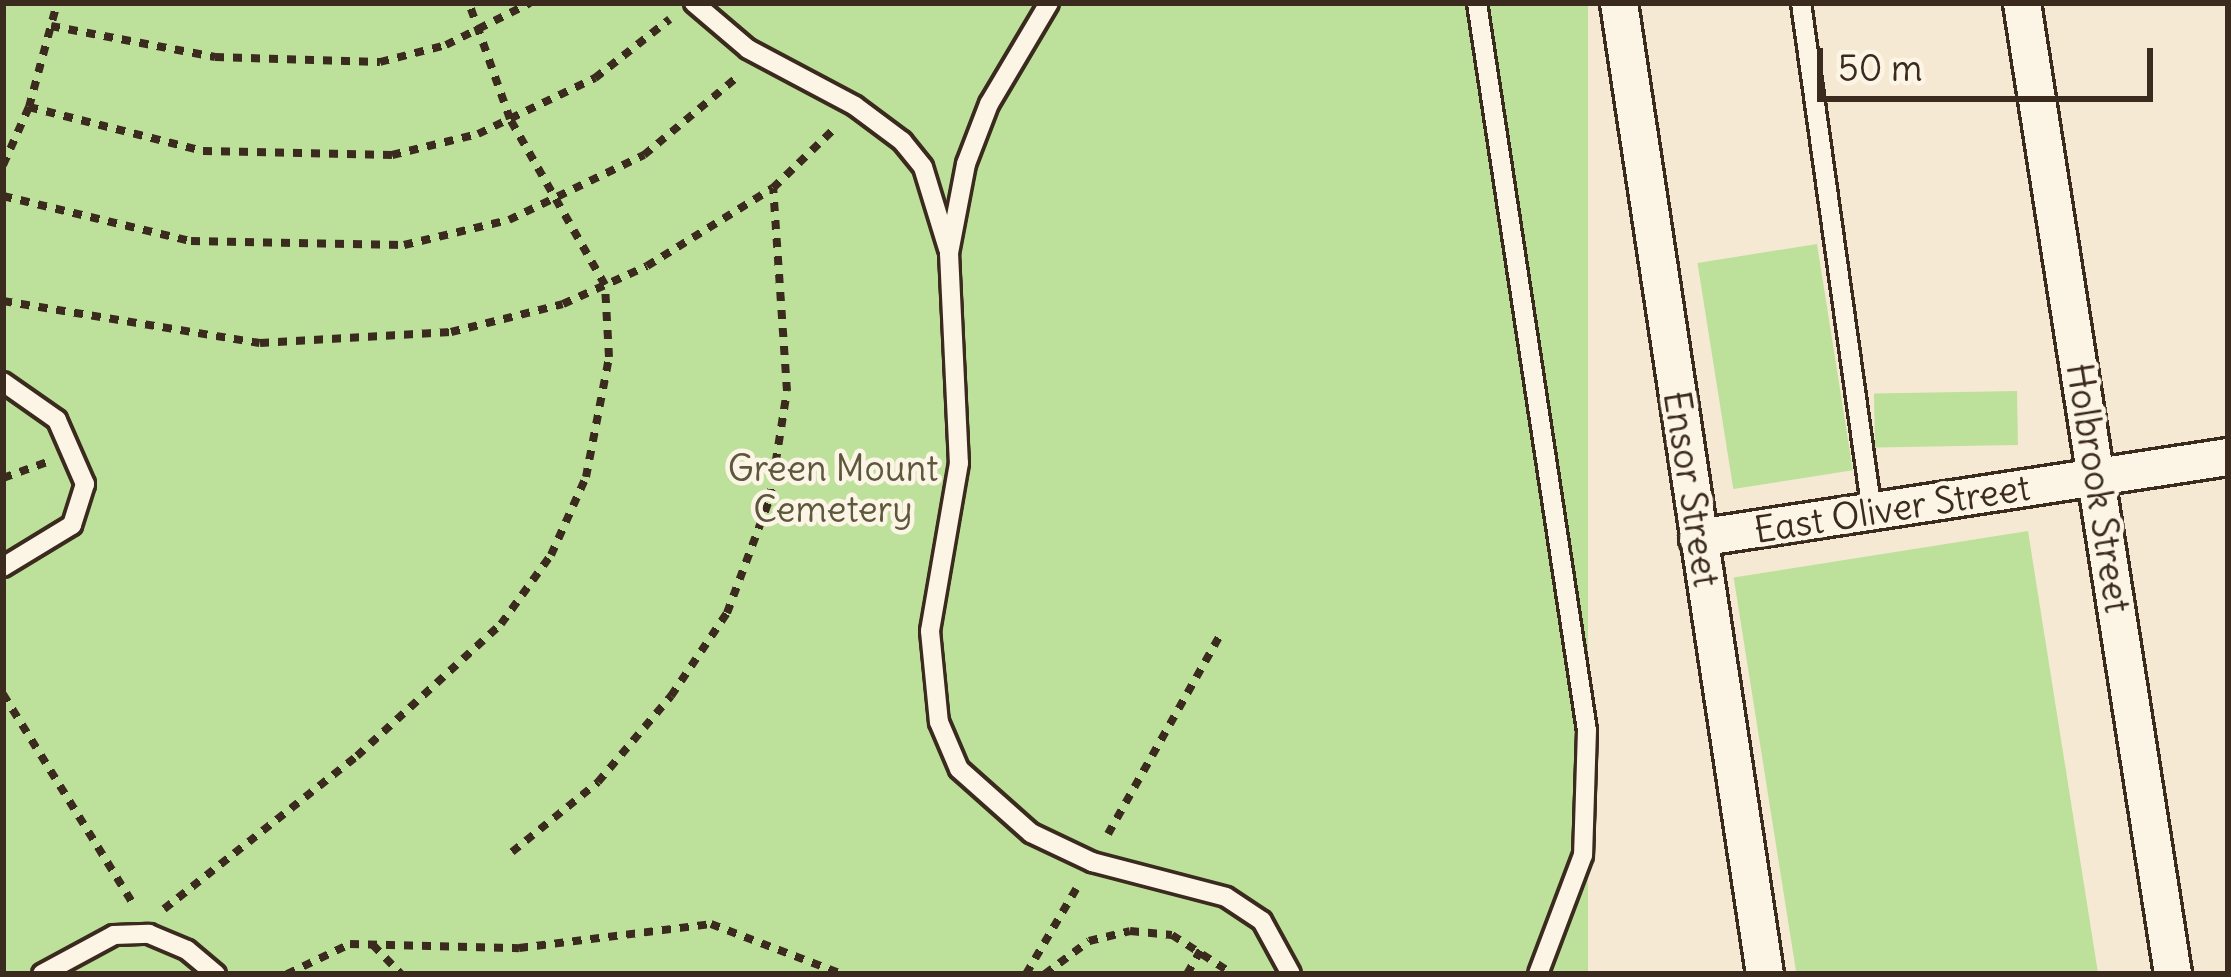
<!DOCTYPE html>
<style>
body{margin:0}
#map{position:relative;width:2231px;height:977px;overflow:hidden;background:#f5e9d3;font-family:Delius,sans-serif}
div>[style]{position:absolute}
.green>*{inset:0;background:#bde19b;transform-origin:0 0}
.path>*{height:8px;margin-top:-4px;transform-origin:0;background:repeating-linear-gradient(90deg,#3b2a1e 0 9px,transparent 0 18px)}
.roads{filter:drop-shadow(3px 0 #3b2a1e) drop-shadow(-3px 0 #3b2a1e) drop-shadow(0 3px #3b2a1e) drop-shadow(0 -3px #3b2a1e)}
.lane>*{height:18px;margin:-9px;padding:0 9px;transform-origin:9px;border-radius:9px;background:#fcf5e5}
.street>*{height:36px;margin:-18px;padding:0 18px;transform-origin:18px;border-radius:18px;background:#fcf5e5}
span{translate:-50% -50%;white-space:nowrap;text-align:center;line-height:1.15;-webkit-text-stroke:9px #fcf5e5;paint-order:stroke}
.park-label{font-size:36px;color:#5c583d}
.street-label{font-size:36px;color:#3b2a1e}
.frame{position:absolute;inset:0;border:6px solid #3b2a1e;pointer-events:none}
.scale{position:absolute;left:1817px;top:48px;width:336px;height:54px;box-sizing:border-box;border:6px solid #3b2a1e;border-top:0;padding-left:15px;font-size:36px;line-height:42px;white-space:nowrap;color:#3b2a1e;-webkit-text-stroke:9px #fcf5e5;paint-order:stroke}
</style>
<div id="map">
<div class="green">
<i style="left:3px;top:3px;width:1585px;height:971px"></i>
<i style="left:1817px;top:244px;width:229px;height:121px;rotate:81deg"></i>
<i style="left:2017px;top:391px;width:54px;height:143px;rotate:89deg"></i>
<i style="left:2028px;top:531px;width:448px;height:298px;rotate:81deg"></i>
</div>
<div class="path">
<i style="left:51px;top:26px;width:167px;rotate:10.7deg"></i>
<i style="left:215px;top:57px;width:165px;rotate:1.7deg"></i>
<i style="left:380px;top:62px;width:68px;rotate:-14.4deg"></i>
<i style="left:446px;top:45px;width:94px;rotate:-26.6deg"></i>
<i style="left:29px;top:107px;width:179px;rotate:14.2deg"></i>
<i style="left:203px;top:151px;width:189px;rotate:1.2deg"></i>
<i style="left:392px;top:155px;width:89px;rotate:-13.7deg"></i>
<i style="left:478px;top:134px;width:130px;rotate:-25.6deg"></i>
<i style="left:595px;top:78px;width:95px;rotate:-38.2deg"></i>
<i style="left:3px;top:165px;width:64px;rotate:-65.9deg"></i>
<i style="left:29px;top:107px;width:108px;rotate:-74.9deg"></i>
<i style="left:3px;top:196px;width:193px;rotate:13.5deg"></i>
<i style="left:191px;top:241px;width:213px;rotate:1.1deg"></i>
<i style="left:404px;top:245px;width:108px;rotate:-13.4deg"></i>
<i style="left:509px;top:220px;width:150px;rotate:-25.7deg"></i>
<i style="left:644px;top:155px;width:120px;rotate:-39.9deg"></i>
<i style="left:3px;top:301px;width:260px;rotate:9.3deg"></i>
<i style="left:260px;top:343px;width:191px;rotate:-3.3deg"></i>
<i style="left:451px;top:332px;width:115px;rotate:-14deg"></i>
<i style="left:563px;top:304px;width:92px;rotate:-24.3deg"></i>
<i style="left:647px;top:266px;width:148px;rotate:-31.8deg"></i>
<i style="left:773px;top:188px;width:85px;rotate:-44deg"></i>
<i style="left:3px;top:478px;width:47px;rotate:-20deg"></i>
<i style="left:3px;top:694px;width:251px;rotate:58.2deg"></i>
<i style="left:1108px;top:834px;width:226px;rotate:-60.6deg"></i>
<i style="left:512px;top:852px;width:111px;rotate:-39.1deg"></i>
<i style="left:598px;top:782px;width:113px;rotate:-49.7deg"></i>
<i style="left:671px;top:696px;width:100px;rotate:-56deg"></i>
<i style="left:727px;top:613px;width:123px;rotate:-69.5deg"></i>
<i style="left:770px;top:498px;width:108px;rotate:-81deg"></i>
<i style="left:787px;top:391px;width:203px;rotate:-93.9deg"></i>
<i style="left:164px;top:909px;width:246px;rotate:-38.4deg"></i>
<i style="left:357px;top:756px;width:195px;rotate:-42.5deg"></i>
<i style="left:501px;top:624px;width:85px;rotate:-54.1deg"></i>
<i style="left:551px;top:555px;width:85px;rotate:-65.8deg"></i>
<i style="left:586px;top:477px;width:122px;rotate:-79.1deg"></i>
<i style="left:609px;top:357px;width:72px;rotate:-93.2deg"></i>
<i style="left:605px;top:285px;width:191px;rotate:-119.8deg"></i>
<i style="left:510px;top:119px;width:123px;rotate:-109.5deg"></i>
<i style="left:373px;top:945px;width:40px;rotate:46deg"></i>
<i style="left:287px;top:974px;width:70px;rotate:-25.5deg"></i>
<i style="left:350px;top:944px;width:169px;rotate:1.4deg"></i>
<i style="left:519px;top:948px;width:193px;rotate:-7.1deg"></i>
<i style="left:711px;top:924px;width:140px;rotate:20.9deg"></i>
<i style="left:1026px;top:974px;width:99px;rotate:-59.5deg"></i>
<i style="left:1045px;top:974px;width:55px;rotate:-36.9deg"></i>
<i style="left:1089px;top:941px;width:42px;rotate:-13.7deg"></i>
<i style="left:1130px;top:931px;width:42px;rotate:5.4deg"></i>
<i style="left:1172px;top:935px;width:72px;rotate:32.6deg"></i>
<i style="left:1187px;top:974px;width:30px;rotate:-60deg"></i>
</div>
<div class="roads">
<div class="lane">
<i style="left:694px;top:3px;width:71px;rotate:40.4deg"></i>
<i style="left:748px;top:49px;width:121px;rotate:28deg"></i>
<i style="left:855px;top:106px;width:59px;rotate:36.7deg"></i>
<i style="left:902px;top:141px;width:33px;rotate:51deg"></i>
<i style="left:923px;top:167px;width:86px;rotate:73deg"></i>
<i style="left:1049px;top:3px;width:117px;rotate:120.7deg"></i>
<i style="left:989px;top:104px;width:64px;rotate:111deg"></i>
<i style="left:966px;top:164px;width:91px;rotate:100.8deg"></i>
<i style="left:949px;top:253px;width:210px;rotate:87.3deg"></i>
<i style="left:959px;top:463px;width:170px;rotate:99.8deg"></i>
<i style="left:930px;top:631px;width:91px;rotate:84.4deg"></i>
<i style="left:939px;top:722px;width:51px;rotate:66.9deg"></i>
<i style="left:959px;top:769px;width:96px;rotate:41.6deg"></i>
<i style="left:1031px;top:833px;width:68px;rotate:25.4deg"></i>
<i style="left:1092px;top:862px;width:138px;rotate:14.6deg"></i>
<i style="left:1226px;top:897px;width:43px;rotate:33.7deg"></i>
<i style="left:1262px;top:921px;width:60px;rotate:61.3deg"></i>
<i style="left:1477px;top:3px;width:735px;rotate:81.4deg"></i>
<i style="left:1587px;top:730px;width:125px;rotate:91.8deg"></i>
<i style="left:1583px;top:855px;width:127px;rotate:110.7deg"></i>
<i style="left:1801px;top:3px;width:514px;rotate:82.06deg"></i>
<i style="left:3px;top:382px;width:66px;rotate:35.1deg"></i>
<i style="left:57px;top:420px;width:70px;rotate:66.4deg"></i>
<i style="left:85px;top:484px;width:43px;rotate:107.6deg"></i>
<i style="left:72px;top:525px;width:81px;rotate:148.7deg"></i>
<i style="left:42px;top:974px;width:82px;rotate:-28.4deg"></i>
<i style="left:114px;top:935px;width:35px;rotate:-2deg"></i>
<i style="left:149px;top:934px;width:41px;rotate:22.8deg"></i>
<i style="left:187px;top:950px;width:38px;rotate:40deg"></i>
</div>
<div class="street">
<i style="left:1619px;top:3px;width:982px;rotate:81.45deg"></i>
<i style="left:2022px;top:3px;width:983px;rotate:81.16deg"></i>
<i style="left:1698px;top:538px;width:536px;rotate:-8.69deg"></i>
</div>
</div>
<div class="park-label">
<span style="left:833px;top:489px">Green Mount<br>Cemetery</span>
</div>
<div class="street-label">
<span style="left:2098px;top:488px;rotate:81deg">Holbrook Street</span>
<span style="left:1691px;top:489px;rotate:81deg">Ensor Street</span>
<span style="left:1892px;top:509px;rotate:-9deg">East Oliver Street</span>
</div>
<div class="frame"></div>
<div class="scale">50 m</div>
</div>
